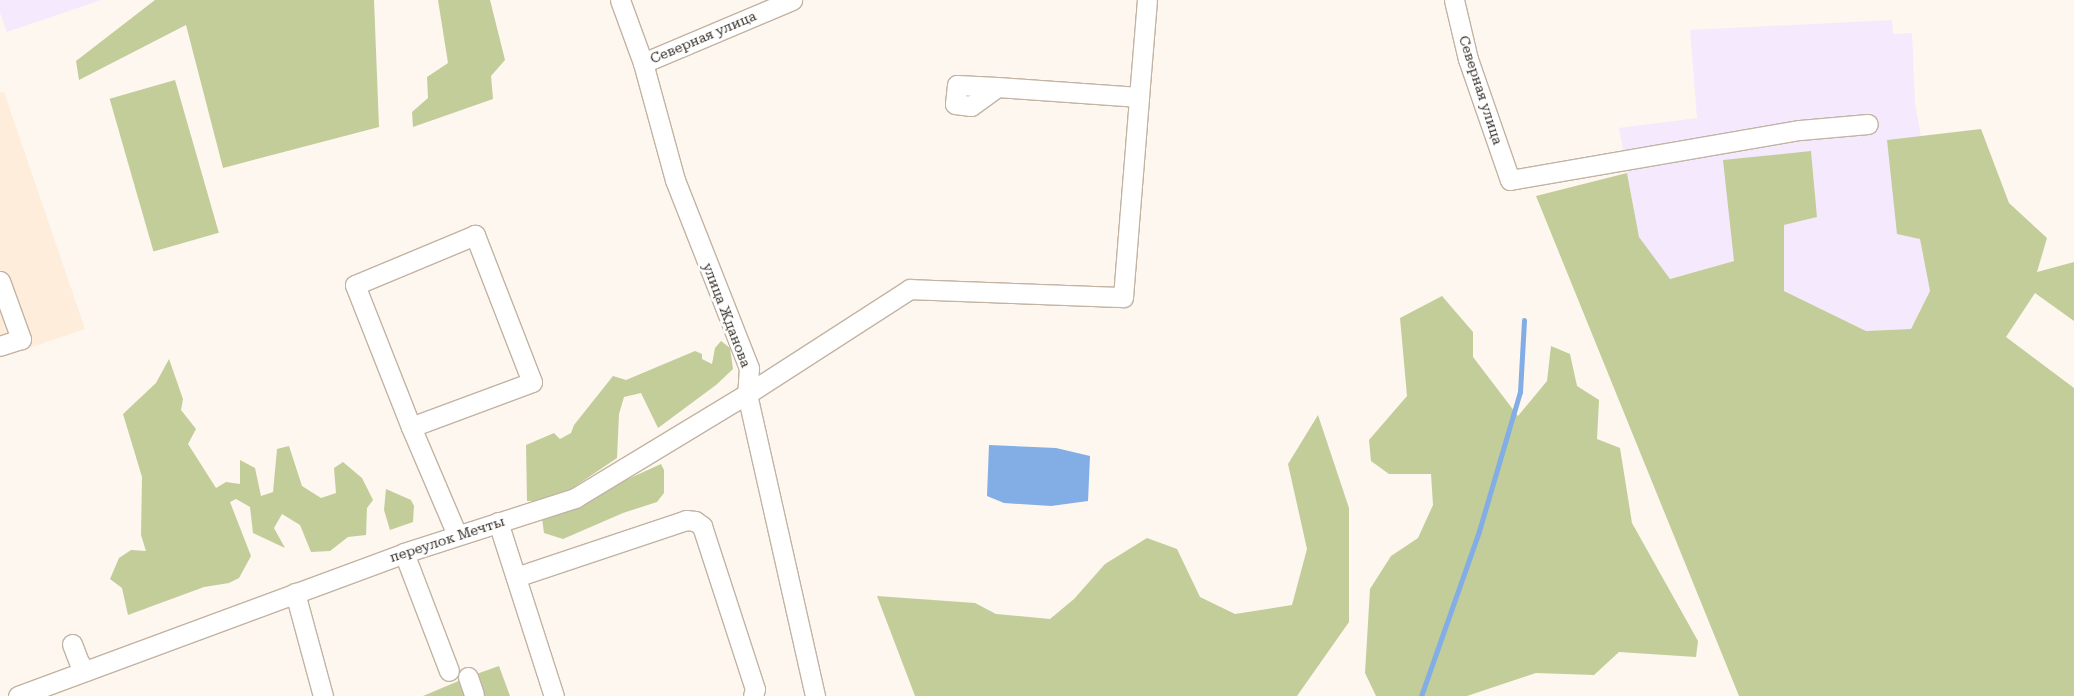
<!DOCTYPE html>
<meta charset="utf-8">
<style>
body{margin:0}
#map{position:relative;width:2074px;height:696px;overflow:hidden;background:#fdf7f0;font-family:"Roboto Serif",serif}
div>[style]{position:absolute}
.built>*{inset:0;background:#feeddb}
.industrial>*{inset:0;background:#f5e9fd}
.green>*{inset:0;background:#c3cd99;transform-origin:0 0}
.water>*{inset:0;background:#82ade5}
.stream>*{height:5px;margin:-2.5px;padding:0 2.5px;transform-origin:2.5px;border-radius:2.5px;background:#82ade5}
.roads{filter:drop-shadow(1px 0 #c2b3a3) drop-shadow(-1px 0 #c2b3a3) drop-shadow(0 1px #c2b3a3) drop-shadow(0 -1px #c2b3a3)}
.minor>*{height:19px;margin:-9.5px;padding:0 9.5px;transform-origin:9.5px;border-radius:9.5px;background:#fff}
span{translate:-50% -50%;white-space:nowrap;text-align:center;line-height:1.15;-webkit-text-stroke:5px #fff;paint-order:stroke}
.street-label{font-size:14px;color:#37312a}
</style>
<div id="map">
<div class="built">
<i style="clip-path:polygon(4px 92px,85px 329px,0 358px,0 93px)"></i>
</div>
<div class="industrial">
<i style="clip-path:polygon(0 0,101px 0,7px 32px,0 13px)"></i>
<i style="clip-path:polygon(1892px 20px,1893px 34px,1912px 33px,1915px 103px,1921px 136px,1887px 140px,1920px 239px,1930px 291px,1911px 329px,1866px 331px,1784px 291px,1784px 225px,1817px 217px,1811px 151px,1734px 261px,1669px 279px,1639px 237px,1619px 128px,1697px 118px,1690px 30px)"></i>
</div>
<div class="green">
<i style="clip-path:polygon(155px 0,374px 0,379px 127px,223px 168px,186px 25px,79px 80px,76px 61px)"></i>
<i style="clip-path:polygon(438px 0,490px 0,505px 60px,491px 76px,493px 99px,413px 127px,412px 112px,428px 98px,427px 77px,448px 63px)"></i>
<i style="left:175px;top:80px;width:159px;height:68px;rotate:74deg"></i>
<i style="clip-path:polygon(1981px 129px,2009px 203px,2047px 238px,2037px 272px,2074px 262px,2074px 321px,2035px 293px,2006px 337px,2074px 388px,2074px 696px,1739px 696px,1536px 196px,1627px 173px,1639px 237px,1670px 279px,1734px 261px,1723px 160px,1811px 151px,1817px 217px,1784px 225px,1784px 291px,1866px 331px,1911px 329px,1930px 291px,1920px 239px,1897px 234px,1887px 140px)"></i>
<i style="clip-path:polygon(1442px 296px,1473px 332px,1473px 357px,1518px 416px,1547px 381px,1551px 346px,1570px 354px,1577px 386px,1599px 400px,1597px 439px,1620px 448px,1632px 523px,1698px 641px,1696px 657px,1619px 652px,1594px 675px,1536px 673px,1467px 696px,1376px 696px,1365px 673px,1370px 589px,1391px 556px,1418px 538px,1433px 505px,1431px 474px,1389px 474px,1371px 461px,1369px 440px,1407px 396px,1400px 318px)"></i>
<i style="clip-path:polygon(721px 341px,730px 348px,733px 369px,716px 385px,658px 428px,641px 393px,624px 397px,619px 414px,617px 458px,571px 489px,535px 501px,527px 501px,526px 445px,554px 433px,560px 439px,571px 433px,574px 425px,613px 376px,626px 380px,695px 351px,702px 354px,702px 359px,712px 364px,715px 348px)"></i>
<i style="clip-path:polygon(169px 359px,183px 399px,181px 410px,196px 429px,188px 444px,216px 488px,226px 482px,240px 484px,240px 460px,255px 468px,261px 496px,273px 492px,277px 449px,289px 446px,302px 486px,321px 498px,336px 493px,334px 468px,343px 462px,362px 478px,373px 500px,367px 508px,366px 535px,348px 537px,330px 551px,311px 552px,300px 525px,282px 514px,274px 528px,285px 548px,253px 533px,250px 507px,236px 499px,230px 502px,251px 556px,239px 578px,229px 583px,204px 587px,128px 615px,122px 588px,110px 579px,119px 558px,131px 550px,146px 551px,141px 535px,142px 477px,123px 414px,156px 383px)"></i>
<i style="clip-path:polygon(1318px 415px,1349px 508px,1349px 622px,1297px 696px,915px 696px,877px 596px,975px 603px,996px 614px,1050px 619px,1074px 599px,1105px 564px,1147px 538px,1177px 549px,1200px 597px,1235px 614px,1292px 605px,1307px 549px,1288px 464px)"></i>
<i style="clip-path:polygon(661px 464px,664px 470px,664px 493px,657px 502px,623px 513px,563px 539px,544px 533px,542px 518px)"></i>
<i style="clip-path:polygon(386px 489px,411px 500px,414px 506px,413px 522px,390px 530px,384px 510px)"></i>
<i style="clip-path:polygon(499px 666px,510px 696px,423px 696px,468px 677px)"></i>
</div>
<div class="water">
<i style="clip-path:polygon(989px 445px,1056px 448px,1090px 456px,1088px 501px,1051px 506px,1004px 503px,987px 496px)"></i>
</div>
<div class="stream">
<i style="left:1421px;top:696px;width:175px;rotate:-70.6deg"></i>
<i style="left:1479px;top:531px;width:145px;rotate:-73.6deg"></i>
<i style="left:1520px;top:392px;width:72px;rotate:-86.8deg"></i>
</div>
<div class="roads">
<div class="minor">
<i style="left:620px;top:0;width:67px;rotate:69.9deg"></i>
<i style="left:643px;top:63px;width:121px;rotate:74.7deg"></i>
<i style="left:675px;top:180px;width:202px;rotate:68.5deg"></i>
<i style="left:749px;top:368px;width:26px;rotate:94deg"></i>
<i style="left:747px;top:394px;width:310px;rotate:77.3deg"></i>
<i style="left:1454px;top:0;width:61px;rotate:76.7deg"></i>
<i style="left:1468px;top:59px;width:128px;rotate:70.9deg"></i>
<i style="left:1510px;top:180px;width:294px;rotate:-9.8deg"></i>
<i style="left:1800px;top:130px;width:68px;rotate:-5deg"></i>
<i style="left:643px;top:63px;width:162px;rotate:-22.9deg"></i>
<i style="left:1139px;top:97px;width:97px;rotate:-85.3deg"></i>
<i style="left:0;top:281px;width:62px;rotate:70.1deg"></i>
<i style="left:21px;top:339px;width:22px;rotate:162deg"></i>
<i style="left:411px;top:427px;width:129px;rotate:-20.4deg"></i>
<i style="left:532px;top:382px;width:158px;rotate:-111.2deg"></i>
<i style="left:475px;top:235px;width:130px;rotate:157.4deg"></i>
<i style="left:355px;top:285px;width:153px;rotate:68.5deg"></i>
<i style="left:411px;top:427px;width:117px;rotate:66.9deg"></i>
<i style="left:498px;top:522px;width:183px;rotate:72.2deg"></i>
<i style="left:404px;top:553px;width:126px;rotate:69.1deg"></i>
<i style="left:516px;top:577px;width:179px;rotate:-18.5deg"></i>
<i style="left:686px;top:520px;width:9px;rotate:6deg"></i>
<i style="left:695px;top:521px;width:9px;rotate:36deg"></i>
<i style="left:702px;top:526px;width:171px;rotate:72deg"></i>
<i style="left:755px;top:689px;width:7px;rotate:106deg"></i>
<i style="left:295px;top:593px;width:107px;rotate:74.8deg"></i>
<i style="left:72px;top:644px;width:19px;rotate:69deg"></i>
<i style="left:79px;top:662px;width:11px;rotate:52deg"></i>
<i style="left:468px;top:677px;width:18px;rotate:71deg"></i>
<i style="left:18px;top:696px;width:412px;rotate:-20.3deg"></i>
<i style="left:404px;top:553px;width:180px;rotate:-17.8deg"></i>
<i style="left:575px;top:498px;width:201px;rotate:-31.2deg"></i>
<i style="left:747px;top:394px;width:194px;rotate:-32.8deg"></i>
<i style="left:910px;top:289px;width:213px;rotate:2.2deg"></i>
<i style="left:1123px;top:297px;width:201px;rotate:-85.4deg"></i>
<i style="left:1139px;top:97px;width:142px;rotate:-176deg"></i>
<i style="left:997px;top:87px;width:40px;rotate:-177.1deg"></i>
<i style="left:957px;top:85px;width:19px;rotate:96deg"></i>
<i style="left:955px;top:104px;width:16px;rotate:7deg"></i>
<i style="left:971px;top:106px;width:32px;rotate:-36deg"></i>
</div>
</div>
<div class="street-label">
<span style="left:703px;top:37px;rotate:-23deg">Северная улица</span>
<span style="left:1481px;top:90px;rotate:72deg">Северная улица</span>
<span style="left:727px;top:315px;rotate:69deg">улица Жданова</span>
<span style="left:447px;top:539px;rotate:-18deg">переулок Мечты</span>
</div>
</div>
